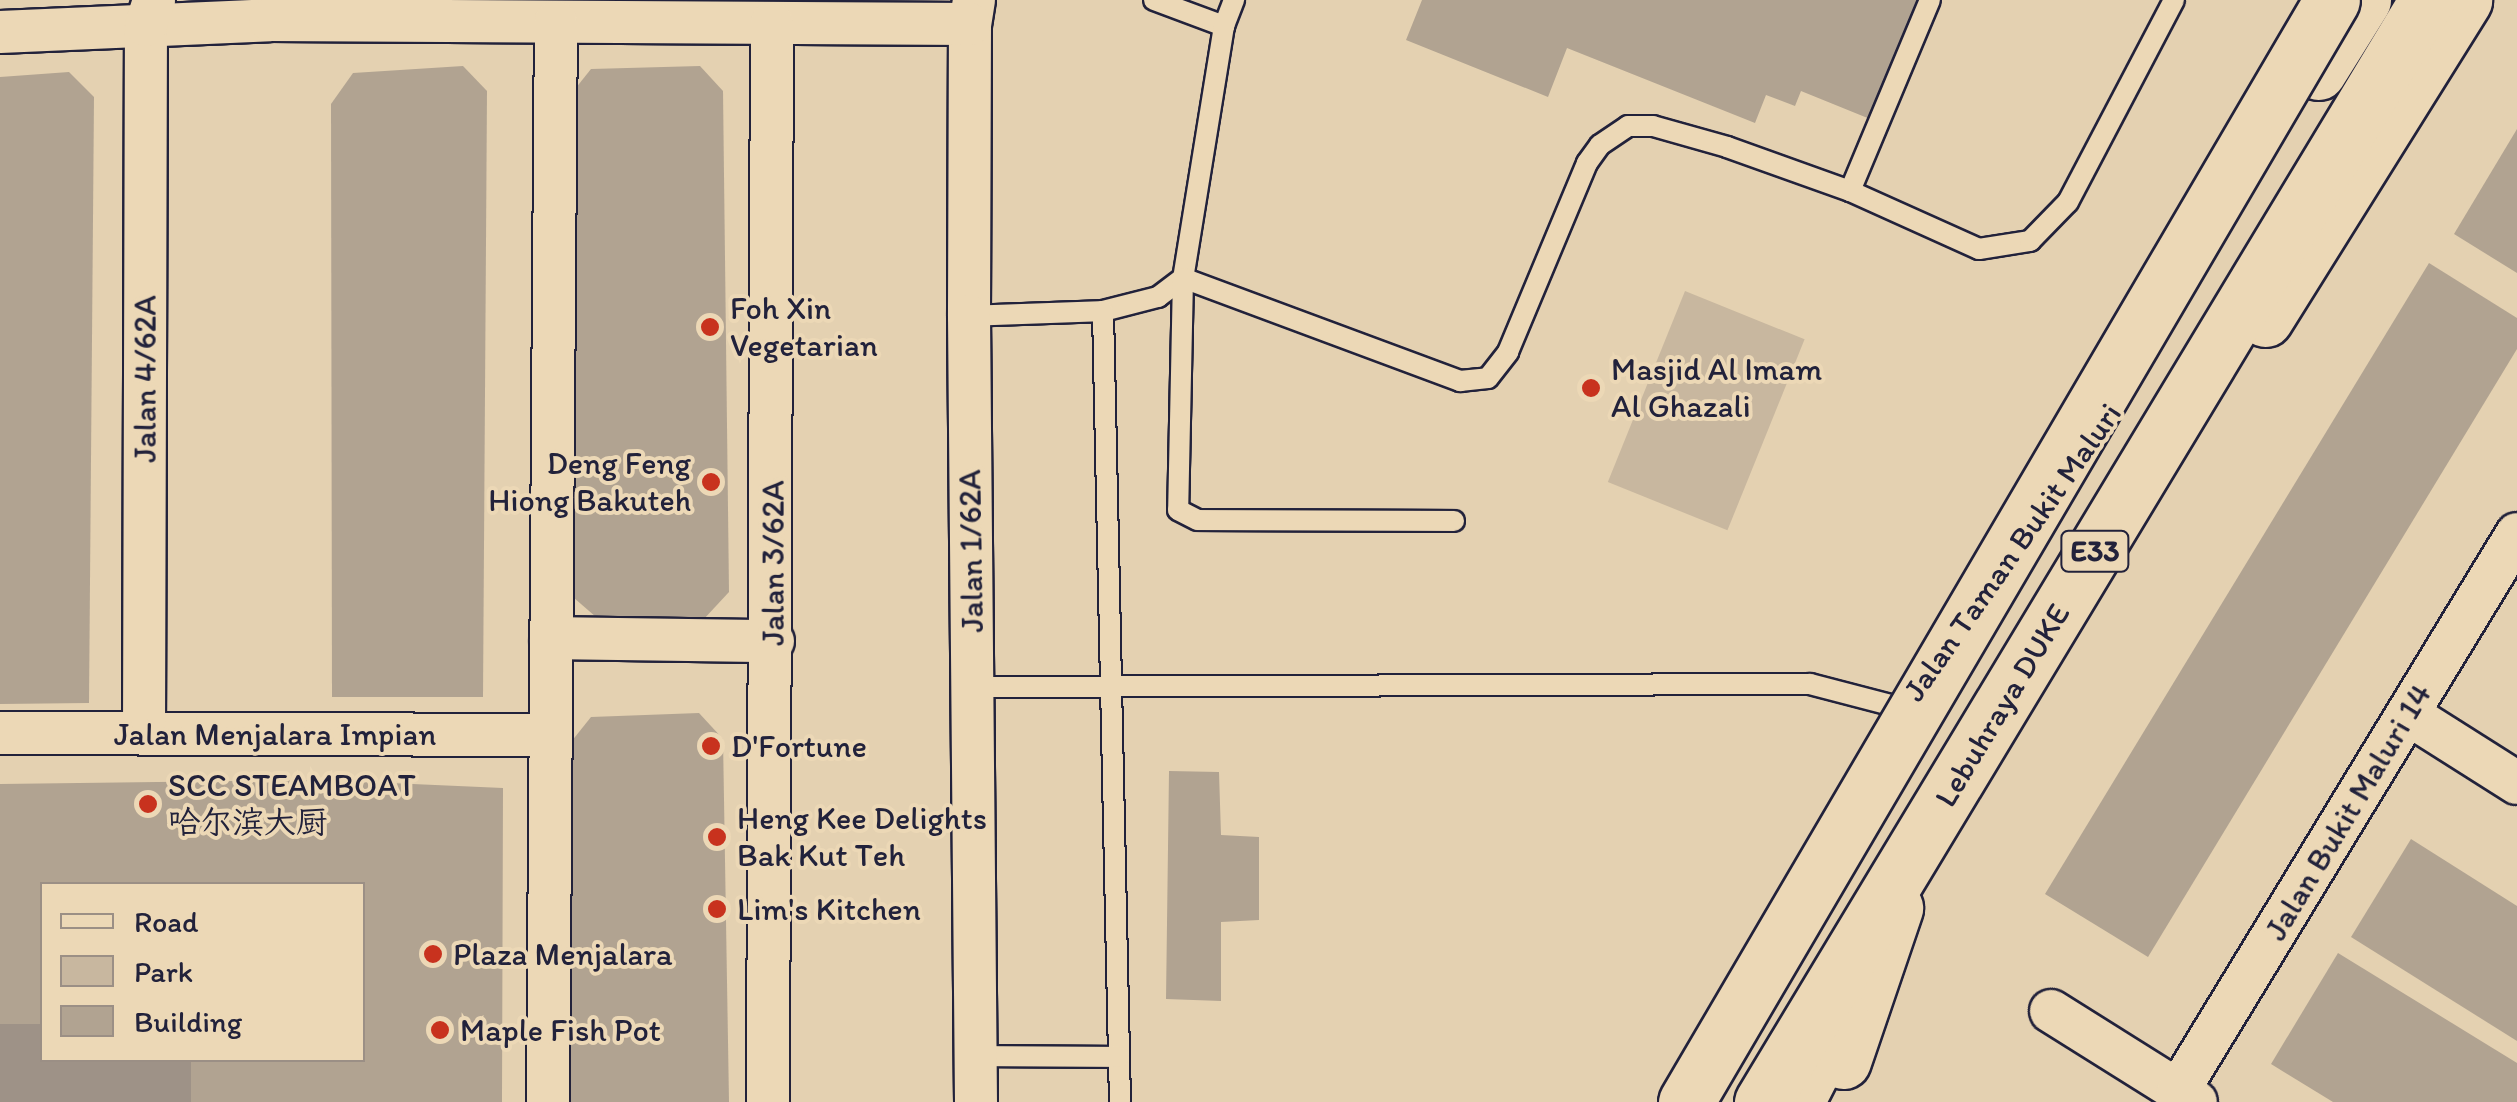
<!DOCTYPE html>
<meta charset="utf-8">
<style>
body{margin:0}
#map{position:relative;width:2517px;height:1102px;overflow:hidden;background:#e4d1b1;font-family:Itim,"LXGW WenKai TC",sans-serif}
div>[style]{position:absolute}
.green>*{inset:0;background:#c8b79f;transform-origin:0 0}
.water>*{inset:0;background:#9e9287}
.building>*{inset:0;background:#b1a391}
.roads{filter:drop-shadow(2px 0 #22223b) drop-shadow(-2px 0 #22223b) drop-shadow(0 2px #22223b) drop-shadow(0 -2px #22223b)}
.lane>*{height:20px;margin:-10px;padding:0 10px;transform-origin:10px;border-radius:10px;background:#ecd8b6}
.street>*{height:42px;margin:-21px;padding:0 21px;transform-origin:21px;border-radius:21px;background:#ecd8b6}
.secondary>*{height:55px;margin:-27.5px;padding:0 27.5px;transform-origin:27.5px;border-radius:27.5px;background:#ecd8b6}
.highway>*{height:55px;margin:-27.5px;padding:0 27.5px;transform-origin:27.5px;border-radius:27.5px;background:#ecd8b6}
.bridges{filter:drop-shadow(2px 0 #22223b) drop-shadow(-2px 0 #22223b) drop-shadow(0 2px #22223b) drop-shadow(0 -2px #22223b)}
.highway-bridge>*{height:55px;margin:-27.5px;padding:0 27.5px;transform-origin:27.5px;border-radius:27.5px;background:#ecd8b6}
.dots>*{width:28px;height:28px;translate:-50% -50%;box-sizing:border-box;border:5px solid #ecd8b6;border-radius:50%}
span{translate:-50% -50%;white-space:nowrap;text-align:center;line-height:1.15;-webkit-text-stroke:8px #ecd8b6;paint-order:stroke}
.shield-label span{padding:2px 8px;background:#ecd8b6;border:2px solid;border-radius:8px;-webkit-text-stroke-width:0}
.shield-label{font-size:30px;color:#22223b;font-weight:700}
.poi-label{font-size:32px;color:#22223b}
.left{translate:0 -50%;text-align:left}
.right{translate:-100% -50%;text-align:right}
.street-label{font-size:32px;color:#22223b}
.legend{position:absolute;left:40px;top:882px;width:325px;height:180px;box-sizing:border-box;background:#ecd8b6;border:2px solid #9b8f85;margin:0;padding:12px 18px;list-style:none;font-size:30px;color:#22223b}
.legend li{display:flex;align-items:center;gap:20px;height:50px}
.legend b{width:50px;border:2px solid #9b8f85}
</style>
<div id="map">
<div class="green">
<i style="left:1685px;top:291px;width:129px;height:206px;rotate:22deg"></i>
</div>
<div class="water">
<i style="clip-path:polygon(0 1024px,42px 1024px,42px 1060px,191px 1060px,191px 1102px,0 1102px)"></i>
</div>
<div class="building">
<i style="clip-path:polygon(1422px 0,1917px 0,1870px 119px,1801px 91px,1795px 106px,1766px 95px,1755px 123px,1567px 48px,1548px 97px,1406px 40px)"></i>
<i style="clip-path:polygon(463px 66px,487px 91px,483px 697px,332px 697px,331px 104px,353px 73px)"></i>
<i style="clip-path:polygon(700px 66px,723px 91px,729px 592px,703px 620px,596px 617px,566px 591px,567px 99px,591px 69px)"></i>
<i style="clip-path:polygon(69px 72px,94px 97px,89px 703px,0 704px,0 77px)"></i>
<i style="clip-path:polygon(2517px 129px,2517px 273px,2454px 234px)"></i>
<i style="clip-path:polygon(2429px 263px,2517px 318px,2517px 349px,2148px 957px,2045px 894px)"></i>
<i style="clip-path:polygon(699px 713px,723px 739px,729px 1102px,566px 1102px,567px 747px,591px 717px)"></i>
<i style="clip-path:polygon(1169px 771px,1219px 772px,1221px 835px,1259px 837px,1259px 920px,1221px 922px,1221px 1001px,1166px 999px)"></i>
<i style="clip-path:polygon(322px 780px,503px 788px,502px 1102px,191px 1102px,191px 1060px,362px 1060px,362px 884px,42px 884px,42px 1024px,0 1024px,0 784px)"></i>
<i style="clip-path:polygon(2411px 839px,2517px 906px,2517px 1041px,2351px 937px)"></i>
<i style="clip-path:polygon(2338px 953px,2517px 1063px,2517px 1102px,2333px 1102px,2271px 1064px)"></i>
</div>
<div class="roads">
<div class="lane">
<i style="left:1154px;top:0;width:75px;rotate:20.4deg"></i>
<i style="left:1224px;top:26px;width:255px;rotate:99.2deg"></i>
<i style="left:1183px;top:278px;width:296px;rotate:20.4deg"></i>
<i style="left:1460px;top:381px;width:28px;rotate:-6deg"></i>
<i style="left:1488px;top:378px;width:33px;rotate:-52deg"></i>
<i style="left:1508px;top:352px;width:205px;rotate:-67.3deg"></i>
<i style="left:1587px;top:163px;width:22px;rotate:-54deg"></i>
<i style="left:1600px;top:145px;width:34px;rotate:-34deg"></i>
<i style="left:1628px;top:126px;width:25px"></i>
<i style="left:1653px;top:126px;width:77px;rotate:15.8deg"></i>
<i style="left:1727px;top:147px;width:131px;rotate:19.7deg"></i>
<i style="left:1850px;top:191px;width:207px;rotate:-67.3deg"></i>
<i style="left:1224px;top:26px;width:28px;rotate:-69deg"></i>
<i style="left:1850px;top:191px;width:141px;rotate:24.2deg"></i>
<i style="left:1979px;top:249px;width:52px;rotate:-8.9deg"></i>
<i style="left:2030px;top:241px;width:54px;rotate:-45.7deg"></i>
<i style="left:2068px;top:202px;width:228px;rotate:-62.3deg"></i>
<i style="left:1103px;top:311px;width:57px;rotate:-14.3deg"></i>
<i style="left:1158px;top:297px;width:31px;rotate:-37deg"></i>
<i style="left:1183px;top:278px;width:232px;rotate:91.2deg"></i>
<i style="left:1178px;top:510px;width:22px;rotate:27deg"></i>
<i style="left:1198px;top:520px;width:256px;rotate:0.2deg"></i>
<i style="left:969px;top:316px;width:134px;rotate:-2.1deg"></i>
<i style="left:1103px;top:311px;width:791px;rotate:88.77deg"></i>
<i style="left:972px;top:687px;width:838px;rotate:-0.21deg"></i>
<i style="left:1810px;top:684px;width:95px;rotate:14.6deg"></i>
<i style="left:976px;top:1056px;width:143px;rotate:0.4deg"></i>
</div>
<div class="street">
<i style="left:974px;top:0;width:24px;rotate:99deg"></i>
<i style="left:970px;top:24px;width:292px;rotate:90.2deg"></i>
<i style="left:969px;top:316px;width:786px;rotate:89.49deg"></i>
<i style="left:0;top:32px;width:270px;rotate:-2.5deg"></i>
<i style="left:270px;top:20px;width:700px;rotate:0.33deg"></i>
<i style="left:551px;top:638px;width:222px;rotate:0.8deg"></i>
<i style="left:2408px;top:714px;width:129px;rotate:32.3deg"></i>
<i style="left:0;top:733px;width:551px;rotate:0.21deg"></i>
<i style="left:144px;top:733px;width:708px;rotate:-89.84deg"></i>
<i style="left:146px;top:25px;width:26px;rotate:-72deg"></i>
<i style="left:2051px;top:1011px;width:171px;rotate:32.1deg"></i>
<i style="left:2178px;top:1091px;width:652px;rotate:-58.67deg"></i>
<i style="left:548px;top:1102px;width:1080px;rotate:-89.58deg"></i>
<i style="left:768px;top:1102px;width:1079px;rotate:-89.79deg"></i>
</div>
<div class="secondary">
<i style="left:2318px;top:72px;width:85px;rotate:-58deg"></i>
<i style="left:2265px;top:319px;width:376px;rotate:-58deg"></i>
<i style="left:1843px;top:1061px;width:162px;rotate:-71.2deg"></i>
<i style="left:1796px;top:1102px;width:97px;rotate:-62.9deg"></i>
</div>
<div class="highway">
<i style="left:1762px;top:1102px;width:1287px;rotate:-58.89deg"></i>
</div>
</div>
<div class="bridges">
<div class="highway-bridge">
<i style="left:1686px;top:1102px;width:1277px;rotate:-59.62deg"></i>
</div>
</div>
<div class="dots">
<i style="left:710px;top:327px;background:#c8321e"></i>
<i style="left:1591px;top:388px;background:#c8321e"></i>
<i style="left:711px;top:482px;background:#c8321e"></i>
<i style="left:711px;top:746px;background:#c8321e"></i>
<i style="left:148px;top:804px;background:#c8321e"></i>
<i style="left:717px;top:837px;background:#c8321e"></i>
<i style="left:717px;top:909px;background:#c8321e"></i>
<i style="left:433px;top:954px;background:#c8321e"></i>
<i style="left:440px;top:1030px;background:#c8321e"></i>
</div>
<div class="shield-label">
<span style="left:2095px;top:551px">E33</span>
</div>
<div class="poi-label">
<span class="left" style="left:730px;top:327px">Foh Xin<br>Vegetarian</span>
<span class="left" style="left:1611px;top:388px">Masjid Al Imam<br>Al Ghazali</span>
<span class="right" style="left:691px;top:482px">Deng Feng<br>Hiong Bakuteh</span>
<span class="left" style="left:731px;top:746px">D'Fortune</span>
<span class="left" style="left:168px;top:804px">SCC STEAMBOAT<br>哈尔滨大厨</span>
<span class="left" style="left:737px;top:837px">Heng Kee Delights<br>Bak Kut Teh</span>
<span class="left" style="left:737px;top:909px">Lim's Kitchen</span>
<span class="left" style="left:453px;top:954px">Plaza Menjalara</span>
<span class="left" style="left:460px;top:1030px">Maple Fish Pot</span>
</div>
<div class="street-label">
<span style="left:145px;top:379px;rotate:-90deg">Jalan 4/62A</span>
<span style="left:971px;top:551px;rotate:-91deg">Jalan 1/62A</span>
<span style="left:2012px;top:552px;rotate:-55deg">Jalan Taman Bukit Maluri</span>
<span style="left:773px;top:563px;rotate:-90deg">Jalan 3/62A</span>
<span style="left:2002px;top:705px;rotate:-59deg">Lebuhraya DUKE</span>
<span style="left:275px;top:734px">Jalan Menjalara Impian</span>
<span style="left:2348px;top:812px;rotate:-59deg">Jalan Bukit Maluri 14</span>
</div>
<ul class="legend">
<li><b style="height:12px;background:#ecd8b6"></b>Road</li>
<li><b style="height:28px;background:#c8b79f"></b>Park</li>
<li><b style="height:28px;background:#b1a391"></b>Building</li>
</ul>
</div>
